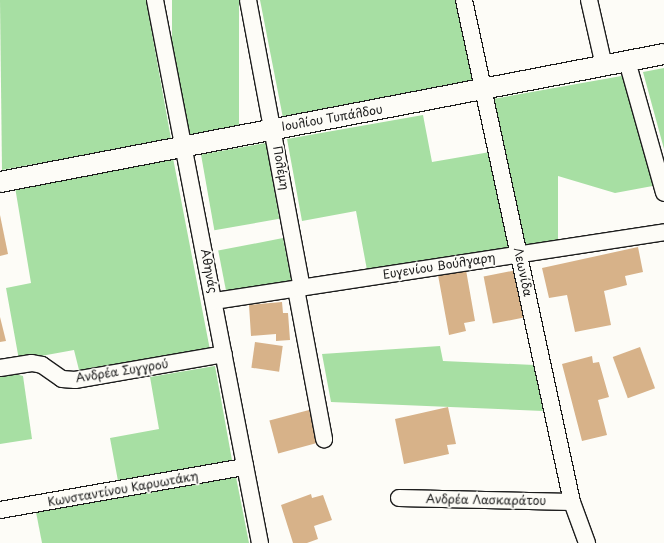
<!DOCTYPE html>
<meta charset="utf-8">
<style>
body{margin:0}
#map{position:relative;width:664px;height:543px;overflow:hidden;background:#fdfcf7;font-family:"Playpen Sans",sans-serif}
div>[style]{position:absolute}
.green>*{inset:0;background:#a7dfa3;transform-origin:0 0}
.building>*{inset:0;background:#d7b289;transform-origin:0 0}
.roads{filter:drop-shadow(1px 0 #1c1c1c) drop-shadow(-1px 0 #1c1c1c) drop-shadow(0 1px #1c1c1c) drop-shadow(0 -1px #1c1c1c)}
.minor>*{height:16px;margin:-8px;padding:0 8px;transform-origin:8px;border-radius:8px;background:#fdfcf7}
.tertiary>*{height:20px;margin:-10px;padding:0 10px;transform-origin:10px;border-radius:10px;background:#fdfcf7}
span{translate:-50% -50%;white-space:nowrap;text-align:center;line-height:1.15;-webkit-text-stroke:3.5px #fdfcf7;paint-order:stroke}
.street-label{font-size:12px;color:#1c1c1c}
</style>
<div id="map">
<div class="green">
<i style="clip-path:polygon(0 0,146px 0,171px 139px,2px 170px)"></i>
<i style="left:172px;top:0;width:67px;height:136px"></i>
<i style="clip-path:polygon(260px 0,457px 0,474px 83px,283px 118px)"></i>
<i style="clip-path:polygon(664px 68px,664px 149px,643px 72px)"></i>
<i style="clip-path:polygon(627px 75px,658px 185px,615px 193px,558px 176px,558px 240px,524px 245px,493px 99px)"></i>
<i style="clip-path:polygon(423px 115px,432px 162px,490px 152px,511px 247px,367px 270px,356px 211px,302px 221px,287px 139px)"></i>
<i style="left:266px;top:143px;width:77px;height:66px;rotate:80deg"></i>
<i style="clip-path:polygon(173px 158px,210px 350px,80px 374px,74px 350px,19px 360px,6px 288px,31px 283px,15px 187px)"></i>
<i style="left:283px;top:238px;width:44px;height:66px;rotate:79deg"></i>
<i style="clip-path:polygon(440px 346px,443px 361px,534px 365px,543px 411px,331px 402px,322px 354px)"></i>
<i style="clip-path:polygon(215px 366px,232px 460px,118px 481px,110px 438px,159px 429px,150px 377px)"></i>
<i style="clip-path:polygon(12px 373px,23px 376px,32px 439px,0 444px,0 374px)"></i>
<i style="clip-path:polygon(236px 477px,249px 543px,42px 543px,36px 512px)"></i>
</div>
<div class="building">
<i style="clip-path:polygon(0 215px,8px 254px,0 256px)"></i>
<i style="clip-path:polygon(638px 247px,643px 272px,625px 276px,627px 285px,604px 291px,611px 325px,575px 332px,567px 295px,549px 298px,542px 268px)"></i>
<i style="clip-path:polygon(466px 270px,475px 321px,464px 323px,466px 331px,449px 335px,438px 275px)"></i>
<i style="left:517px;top:270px;width:48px;height:34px;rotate:79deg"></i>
<i style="clip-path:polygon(282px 302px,283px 313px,288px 313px,290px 340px,276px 341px,276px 334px,251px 336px,249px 305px)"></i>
<i style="clip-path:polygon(0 317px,6px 341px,0 342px)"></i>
<i style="left:255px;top:342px;width:28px;height:26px;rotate:8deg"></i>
<i style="left:640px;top:347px;width:44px;height:29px;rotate:70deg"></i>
<i style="clip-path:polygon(592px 356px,593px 363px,599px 362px,609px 397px,598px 400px,607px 435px,582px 441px,562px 364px)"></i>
<i style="clip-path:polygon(448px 407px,456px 444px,447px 445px,449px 454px,404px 464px,395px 419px)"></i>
<i style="left:309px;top:410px;width:34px;height:41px;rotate:75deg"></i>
<i style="clip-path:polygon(311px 494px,312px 498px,323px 495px,332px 520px,314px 526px,318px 539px,307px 543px,293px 543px,281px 505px)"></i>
</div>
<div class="roads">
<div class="minor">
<i style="left:155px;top:0;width:553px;rotate:79.06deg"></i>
<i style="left:248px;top:0;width:293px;rotate:79.4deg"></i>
<i style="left:464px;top:0;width:513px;rotate:77.86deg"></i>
<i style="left:572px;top:502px;width:44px;rotate:69.9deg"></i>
<i style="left:589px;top:0;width:68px;rotate:77.2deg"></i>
<i style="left:627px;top:61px;width:137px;rotate:74.3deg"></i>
<i style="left:296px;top:289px;width:153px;rotate:79.4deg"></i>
<i style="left:215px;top:301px;width:454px;rotate:-8.7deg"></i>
<i style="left:0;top:368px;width:32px;rotate:-9deg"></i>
<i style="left:32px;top:363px;width:10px;rotate:11deg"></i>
<i style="left:42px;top:365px;width:24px;rotate:35deg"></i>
<i style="left:62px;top:379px;width:13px;rotate:4deg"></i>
<i style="left:75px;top:380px;width:151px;rotate:-9.9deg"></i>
<i style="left:399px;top:498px;width:173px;rotate:1.3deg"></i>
<i style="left:0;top:510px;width:249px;rotate:-10deg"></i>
</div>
<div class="tertiary">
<i style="left:0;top:182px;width:676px;rotate:-10.91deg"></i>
</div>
</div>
<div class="street-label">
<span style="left:332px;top:118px;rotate:-10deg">Ιουλίου Τυπάλδου</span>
<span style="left:281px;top:168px;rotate:80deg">Πολέμη</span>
<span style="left:439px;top:266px;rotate:-9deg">Ευγενίου Βούλγαρη</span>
<span style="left:209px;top:271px;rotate:79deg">Αθηνάς</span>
<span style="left:523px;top:272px;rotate:78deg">Λεωνίδα</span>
<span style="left:122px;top:371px;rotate:-9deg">Ανδρέα Συγγρού</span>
<span style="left:123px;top:489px;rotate:-10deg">Κωνσταντίνου Καρυωτάκη</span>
<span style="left:486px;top:500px;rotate:1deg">Ανδρέα Λασκαράτου</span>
</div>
</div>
